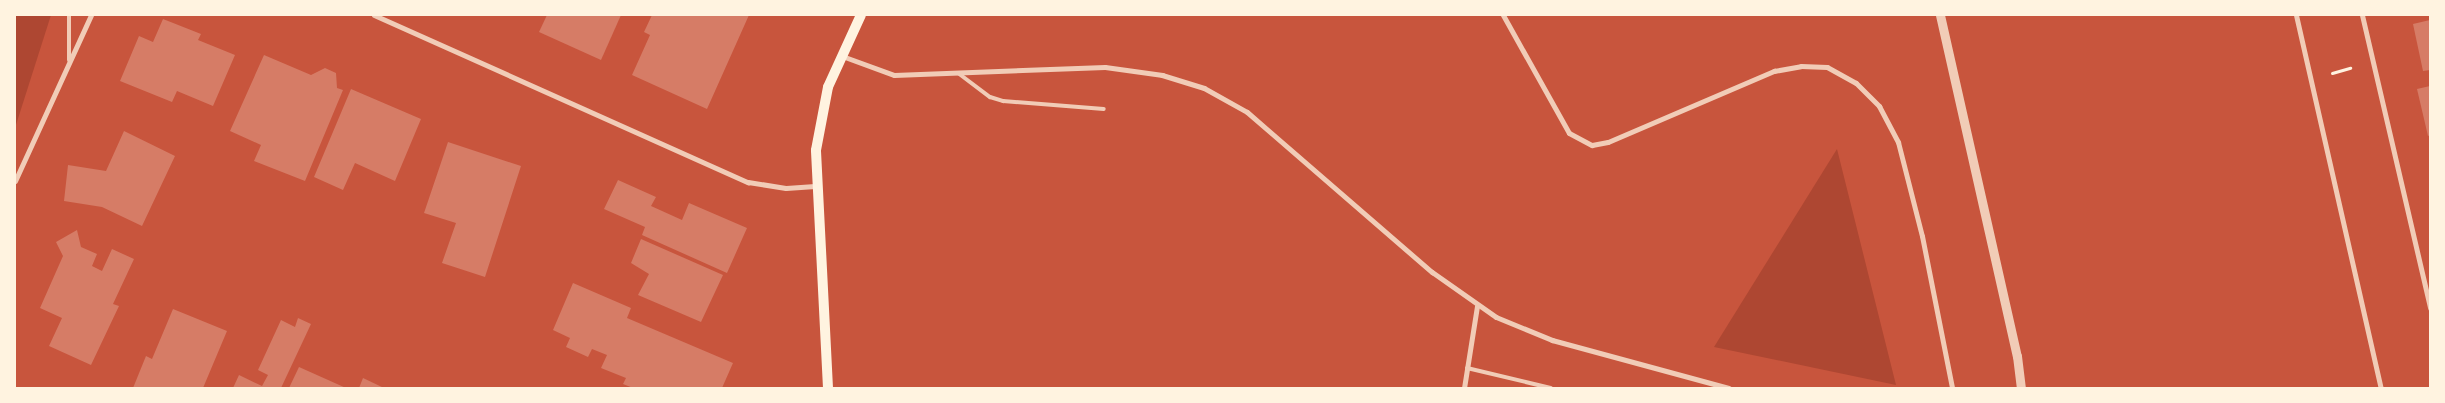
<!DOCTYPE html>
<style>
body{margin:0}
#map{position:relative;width:2445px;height:403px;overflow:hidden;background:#c8553d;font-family:Merriweather,serif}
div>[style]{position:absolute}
.green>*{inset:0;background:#ae4732}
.building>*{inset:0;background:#d67c66}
.path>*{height:3px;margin:-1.5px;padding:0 1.5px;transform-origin:1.5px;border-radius:1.5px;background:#fff3e0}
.service>*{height:4px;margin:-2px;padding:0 2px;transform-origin:2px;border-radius:2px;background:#f1ccb7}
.minor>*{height:5px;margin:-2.5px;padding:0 2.5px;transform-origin:2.5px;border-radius:2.5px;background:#f1ccb7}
.tertiary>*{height:9px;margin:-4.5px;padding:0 4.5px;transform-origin:4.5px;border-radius:4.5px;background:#f1ccb7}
.secondary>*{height:10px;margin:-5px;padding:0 5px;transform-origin:5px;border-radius:5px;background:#fff3e0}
span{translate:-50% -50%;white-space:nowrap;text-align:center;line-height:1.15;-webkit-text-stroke:4px #fff3e0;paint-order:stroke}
.frame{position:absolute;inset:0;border:16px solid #fff3e0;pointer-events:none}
</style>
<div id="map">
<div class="green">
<i style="clip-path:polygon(15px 15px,51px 15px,15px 128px)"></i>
<i style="clip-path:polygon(1837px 149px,1896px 385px,1714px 347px)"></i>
</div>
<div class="building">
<i style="clip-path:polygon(547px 15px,621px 15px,601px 60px,539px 32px)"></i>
<i style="clip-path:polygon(652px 15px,749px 15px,707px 109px,632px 75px,650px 35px,644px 32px)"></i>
<i style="clip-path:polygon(163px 19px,201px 34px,198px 40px,235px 55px,213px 106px,177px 91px,172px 102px,120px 81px,139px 36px,153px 42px)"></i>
<i style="clip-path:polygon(2430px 20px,2430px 70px,2423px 71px,2413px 24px)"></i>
<i style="clip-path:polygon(264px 55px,311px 75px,325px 68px,336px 73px,337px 88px,343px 90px,305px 181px,254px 161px,261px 145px,230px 131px)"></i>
<i style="clip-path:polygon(2430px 86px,2430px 135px,2428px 136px,2417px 89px)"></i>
<i style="clip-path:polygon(351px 89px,421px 119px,395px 181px,355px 163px,343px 190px,314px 177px)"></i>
<i style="clip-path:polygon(124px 131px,175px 156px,142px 226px,102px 207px,64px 201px,68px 165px,106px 171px)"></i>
<i style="clip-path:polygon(448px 142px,521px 166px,485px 277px,442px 263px,456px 223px,424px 213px)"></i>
<i style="clip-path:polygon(618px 180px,656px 197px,651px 206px,682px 220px,689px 203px,747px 228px,727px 273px,642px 235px,645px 227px,604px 209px)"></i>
<i style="clip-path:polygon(77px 230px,81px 247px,97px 254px,92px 266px,102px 271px,112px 249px,134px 259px,113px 304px,119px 306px,91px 365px,49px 346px,62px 318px,40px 308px,63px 256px,56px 242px)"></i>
<i style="clip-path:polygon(641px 239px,723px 275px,701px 322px,638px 295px,649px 274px,631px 263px)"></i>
<i style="clip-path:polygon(573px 283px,631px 308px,627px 318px,733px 363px,722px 388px,633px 388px,623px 384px,626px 378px,601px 368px,607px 355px,592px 349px,588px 357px,566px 347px,570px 338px,553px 330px)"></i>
<i style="clip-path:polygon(173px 309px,227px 331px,203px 388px,133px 388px,146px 356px,152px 359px)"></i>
<i style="clip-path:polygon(298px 318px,311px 324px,281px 388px,233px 388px,239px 375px,262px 386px,268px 375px,258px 370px,281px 320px,295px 327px)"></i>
<i style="clip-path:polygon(299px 367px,346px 388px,289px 388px)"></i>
<i style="clip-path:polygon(363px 378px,384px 388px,359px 388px)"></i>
</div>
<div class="path">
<i style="left:2332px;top:73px;width:19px;rotate:-16deg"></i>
</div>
<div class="service">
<i style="left:69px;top:15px;width:45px;rotate:90deg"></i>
<i style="left:958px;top:73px;width:40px;rotate:37deg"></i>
<i style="left:990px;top:97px;width:14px;rotate:17deg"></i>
<i style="left:1003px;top:101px;width:101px;rotate:4.5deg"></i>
<i style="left:1467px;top:368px;width:86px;rotate:13.4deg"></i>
</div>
<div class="minor">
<i style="left:374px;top:15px;width:410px;rotate:24.1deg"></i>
<i style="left:748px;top:182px;width:38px;rotate:9deg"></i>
<i style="left:786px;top:188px;width:29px;rotate:-4deg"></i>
<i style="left:1503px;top:15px;width:135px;rotate:60.8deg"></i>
<i style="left:1569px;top:133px;width:26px;rotate:28deg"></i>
<i style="left:1592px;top:145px;width:16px;rotate:-11deg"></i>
<i style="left:1608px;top:142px;width:181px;rotate:-23.2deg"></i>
<i style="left:1774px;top:71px;width:27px;rotate:-10deg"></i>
<i style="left:1801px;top:66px;width:26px;rotate:2deg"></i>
<i style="left:1827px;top:67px;width:33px;rotate:29deg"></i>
<i style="left:1856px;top:83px;width:33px;rotate:45deg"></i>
<i style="left:1879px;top:106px;width:41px;rotate:62.2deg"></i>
<i style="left:1898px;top:142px;width:97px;rotate:75.7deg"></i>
<i style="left:1922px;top:236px;width:155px;rotate:78.8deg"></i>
<i style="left:2296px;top:15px;width:383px;rotate:77.2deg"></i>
<i style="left:2362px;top:15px;width:301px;rotate:76.9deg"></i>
<i style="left:842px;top:56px;width:55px;rotate:20.1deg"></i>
<i style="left:894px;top:75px;width:211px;rotate:-2.2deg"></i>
<i style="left:1105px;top:67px;width:58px;rotate:8deg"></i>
<i style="left:1162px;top:75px;width:44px;rotate:17.2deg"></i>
<i style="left:1204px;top:88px;width:49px;rotate:29.2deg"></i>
<i style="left:1247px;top:112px;width:245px;rotate:40.9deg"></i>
<i style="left:1432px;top:272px;width:78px;rotate:35.1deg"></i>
<i style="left:1496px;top:317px;width:61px;rotate:22.3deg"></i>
<i style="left:1552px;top:340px;width:183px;rotate:15.2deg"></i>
<i style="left:15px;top:181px;width:183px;rotate:-65.4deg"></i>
<i style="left:1464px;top:388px;width:83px;rotate:-81deg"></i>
</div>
<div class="tertiary">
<i style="left:1940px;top:15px;width:350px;rotate:77.3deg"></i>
<i style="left:2017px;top:356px;width:32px;rotate:83deg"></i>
</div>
<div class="secondary">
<i style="left:828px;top:388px;width:238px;rotate:-92.9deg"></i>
<i style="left:816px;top:150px;width:64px;rotate:-79.2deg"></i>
<i style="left:828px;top:87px;width:79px;rotate:-65.4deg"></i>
</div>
<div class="frame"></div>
</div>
